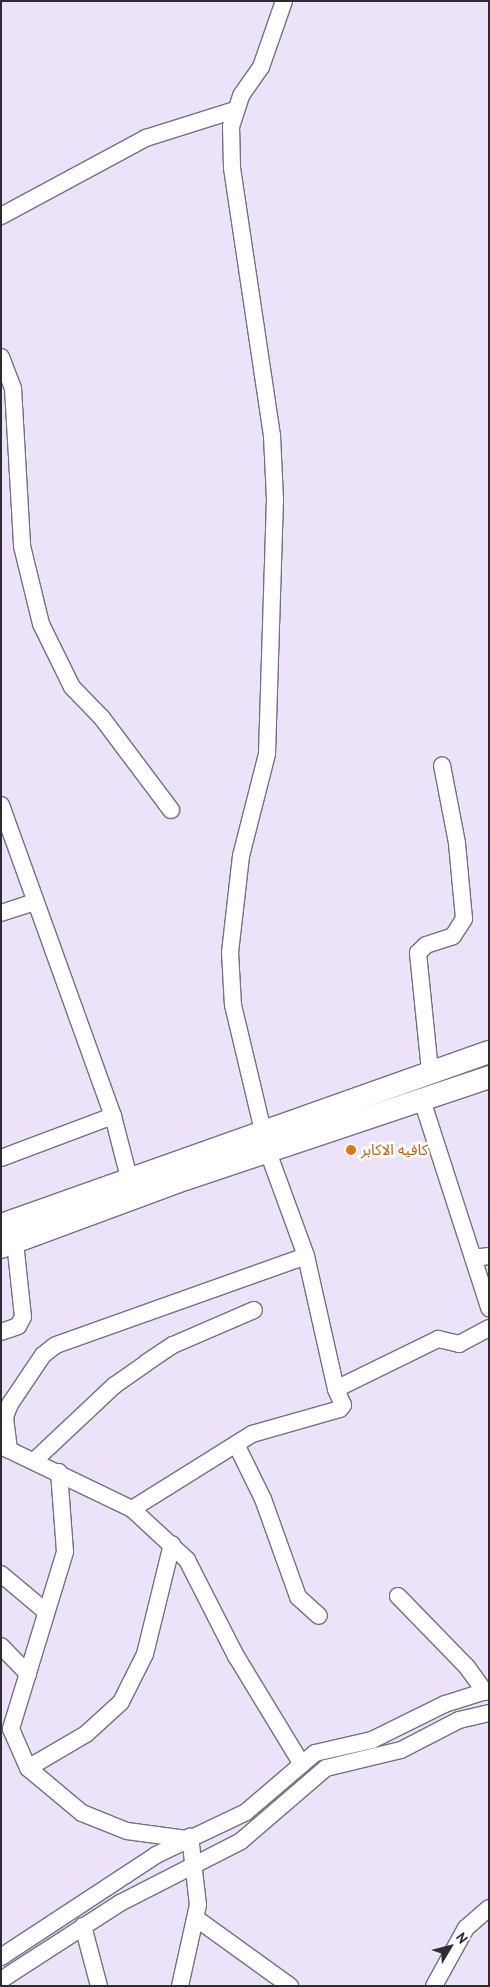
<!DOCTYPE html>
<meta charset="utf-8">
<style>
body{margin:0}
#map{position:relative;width:490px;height:1987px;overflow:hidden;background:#ece3fa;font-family:"PT Sans","Noto Sans Arabic",sans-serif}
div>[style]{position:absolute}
.roads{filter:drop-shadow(1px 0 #776e83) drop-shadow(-1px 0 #776e83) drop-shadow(0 1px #776e83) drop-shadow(0 -1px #776e83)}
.street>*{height:16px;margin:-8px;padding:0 8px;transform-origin:8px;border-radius:8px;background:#fff}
.secondary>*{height:22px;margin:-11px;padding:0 11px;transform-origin:11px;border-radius:11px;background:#fff}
.dots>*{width:14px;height:14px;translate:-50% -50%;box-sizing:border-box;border:2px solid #fff;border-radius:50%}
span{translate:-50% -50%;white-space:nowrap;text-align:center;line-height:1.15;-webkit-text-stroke:5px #fff;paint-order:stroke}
.food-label{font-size:15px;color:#c56008}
.left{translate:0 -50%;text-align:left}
.frame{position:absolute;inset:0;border:2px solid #2e2b33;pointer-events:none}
.north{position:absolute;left:425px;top:1922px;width:50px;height:50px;-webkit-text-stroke:4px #fff;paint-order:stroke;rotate:53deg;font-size:14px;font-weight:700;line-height:20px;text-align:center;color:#2e2b33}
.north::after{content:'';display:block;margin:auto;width:18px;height:22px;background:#2e2b33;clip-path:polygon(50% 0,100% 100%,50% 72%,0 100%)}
</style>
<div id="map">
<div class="roads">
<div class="street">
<i style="left:284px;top:1px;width:70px;rotate:109.2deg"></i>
<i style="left:261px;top:67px;width:35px;rotate:125deg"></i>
<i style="left:241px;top:96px;width:32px;rotate:108deg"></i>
<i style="left:231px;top:126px;width:42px;rotate:88.6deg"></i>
<i style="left:232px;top:168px;width:271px;rotate:81.5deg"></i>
<i style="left:272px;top:436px;width:63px;rotate:87.3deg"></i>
<i style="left:275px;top:499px;width:255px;rotate:91.8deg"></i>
<i style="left:267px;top:754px;width:105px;rotate:104.3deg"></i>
<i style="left:241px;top:856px;width:97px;rotate:96.5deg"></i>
<i style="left:230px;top:952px;width:53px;rotate:86.8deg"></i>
<i style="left:233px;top:1005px;width:151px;rotate:76.6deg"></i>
<i style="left:268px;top:1152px;width:111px;rotate:69.9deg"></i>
<i style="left:306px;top:1256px;width:136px;rotate:77.3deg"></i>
<i style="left:336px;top:1389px;width:114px;rotate:-26.1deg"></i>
<i style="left:438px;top:1339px;width:22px;rotate:13deg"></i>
<i style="left:459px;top:1344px;width:34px;rotate:-28deg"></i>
<i style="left:1px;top:216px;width:165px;rotate:-28.3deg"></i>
<i style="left:146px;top:138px;width:93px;rotate:-17.5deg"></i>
<i style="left:1px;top:357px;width:33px;rotate:69deg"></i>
<i style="left:13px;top:388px;width:158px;rotate:86.7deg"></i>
<i style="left:22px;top:546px;width:80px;rotate:76.3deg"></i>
<i style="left:41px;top:624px;width:70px;rotate:63.8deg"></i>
<i style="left:72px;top:687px;width:43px;rotate:45.9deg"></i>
<i style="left:102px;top:718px;width:115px;rotate:53.1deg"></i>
<i style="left:1px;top:805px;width:331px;rotate:70.2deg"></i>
<i style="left:113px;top:1116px;width:64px;rotate:75.5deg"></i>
<i style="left:1px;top:913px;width:35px;rotate:-18deg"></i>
<i style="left:430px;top:1071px;width:119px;rotate:-95.8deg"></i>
<i style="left:418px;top:953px;width:11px;rotate:-45deg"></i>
<i style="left:426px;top:945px;width:28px;rotate:-18deg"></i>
<i style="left:453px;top:936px;width:20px;rotate:-57deg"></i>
<i style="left:464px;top:919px;width:76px;rotate:-95.3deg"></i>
<i style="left:457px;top:843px;width:79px;rotate:-100.9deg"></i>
<i style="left:422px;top:1100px;width:219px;rotate:72.1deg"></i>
<i style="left:1px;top:1158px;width:120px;rotate:-20.6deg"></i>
<i style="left:473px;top:1258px;width:16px;rotate:-7deg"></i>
<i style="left:1px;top:1332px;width:18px;rotate:-19deg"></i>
<i style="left:18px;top:1326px;width:10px;rotate:-61deg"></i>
<i style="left:23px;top:1317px;width:75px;rotate:-96.1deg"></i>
<i style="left:236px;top:1444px;width:61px;rotate:63.9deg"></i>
<i style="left:263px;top:1499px;width:104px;rotate:70.3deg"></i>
<i style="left:298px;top:1597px;width:28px;rotate:42deg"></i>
<i style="left:1px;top:1446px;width:145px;rotate:25.7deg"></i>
<i style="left:132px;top:1509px;width:75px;rotate:42.8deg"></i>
<i style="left:187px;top:1560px;width:108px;rotate:63deg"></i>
<i style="left:236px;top:1656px;width:125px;rotate:58.7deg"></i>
<i style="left:9px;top:1450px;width:33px;rotate:-97deg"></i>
<i style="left:5px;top:1417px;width:14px;rotate:-69deg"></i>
<i style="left:10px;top:1404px;width:59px;rotate:-56deg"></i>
<i style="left:43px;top:1355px;width:16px;rotate:-38deg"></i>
<i style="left:56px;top:1345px;width:265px;rotate:-19.6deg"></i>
<i style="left:35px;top:1460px;width:110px;rotate:-43.2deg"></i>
<i style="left:115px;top:1385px;width:38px;rotate:-35deg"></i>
<i style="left:146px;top:1363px;width:32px;rotate:-34deg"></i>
<i style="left:173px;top:1345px;width:88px;rotate:-23.4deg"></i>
<i style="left:59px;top:1472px;width:80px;rotate:85.7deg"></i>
<i style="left:65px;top:1552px;width:185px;rotate:107deg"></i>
<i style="left:11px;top:1729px;width:43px;rotate:66.4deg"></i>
<i style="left:28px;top:1768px;width:70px;rotate:39.8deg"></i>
<i style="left:82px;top:1813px;width:48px;rotate:21.8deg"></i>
<i style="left:127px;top:1831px;width:60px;rotate:7.7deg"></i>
<i style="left:132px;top:1509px;width:142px;rotate:-32deg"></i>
<i style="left:252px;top:1434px;width:91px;rotate:-15.9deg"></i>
<i style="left:340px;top:1409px;width:5px;rotate:-53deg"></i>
<i style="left:343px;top:1405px;width:17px;rotate:-114deg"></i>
<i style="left:1px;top:1574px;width:57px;rotate:40.1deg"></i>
<i style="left:398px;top:1596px;width:99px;rotate:45.8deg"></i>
<i style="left:467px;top:1667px;width:31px;rotate:54deg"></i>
<i style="left:1px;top:1646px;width:39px;rotate:46deg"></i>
<i style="left:28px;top:1768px;width:67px;rotate:-30.4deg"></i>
<i style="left:86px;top:1734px;width:47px;rotate:-42.4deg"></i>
<i style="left:121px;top:1702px;width:54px;rotate:-63.4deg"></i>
<i style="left:145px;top:1654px;width:113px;rotate:-76.2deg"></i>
<i style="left:197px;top:1919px;width:115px;rotate:35.8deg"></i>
<i style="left:83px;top:1926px;width:62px;rotate:75.1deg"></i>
<i style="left:1px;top:1957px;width:186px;rotate:-33.3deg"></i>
<i style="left:156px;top:1855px;width:100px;rotate:-25.5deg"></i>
<i style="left:246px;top:1812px;width:91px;rotate:-40.5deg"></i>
<i style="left:315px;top:1753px;width:58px;rotate:-12.8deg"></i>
<i style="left:372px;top:1740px;width:81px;rotate:-26.3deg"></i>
<i style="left:445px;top:1704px;width:46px;rotate:-17.7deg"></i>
<i style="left:1px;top:1980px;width:142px;rotate:-32.9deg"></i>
<i style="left:120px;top:1903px;width:136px;rotate:-27.1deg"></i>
<i style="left:241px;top:1841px;width:112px;rotate:-40.7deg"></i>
<i style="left:326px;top:1768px;width:77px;rotate:-13.5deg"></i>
<i style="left:401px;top:1750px;width:65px;rotate:-27.3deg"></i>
<i style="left:459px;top:1720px;width:31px;rotate:-13deg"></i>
<i style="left:180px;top:1986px;width:83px;rotate:-77.5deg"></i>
<i style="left:198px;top:1905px;width:69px;rotate:-96.6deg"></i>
<i style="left:434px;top:1986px;width:66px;rotate:-61.1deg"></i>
<i style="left:466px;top:1928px;width:30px;rotate:-41deg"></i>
</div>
<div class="secondary">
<i style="left:1px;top:1225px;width:518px;rotate:-19.52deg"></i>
<i style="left:1px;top:1247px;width:196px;rotate:-20.3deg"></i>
<i style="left:185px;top:1179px;width:321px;rotate:-18.5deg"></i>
</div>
</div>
<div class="dots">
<i style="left:351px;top:1150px;background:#e8710a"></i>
</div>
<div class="food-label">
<span class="left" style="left:361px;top:1150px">كافيه الاكابر</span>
</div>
<div class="frame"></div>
<div class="north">N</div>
</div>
